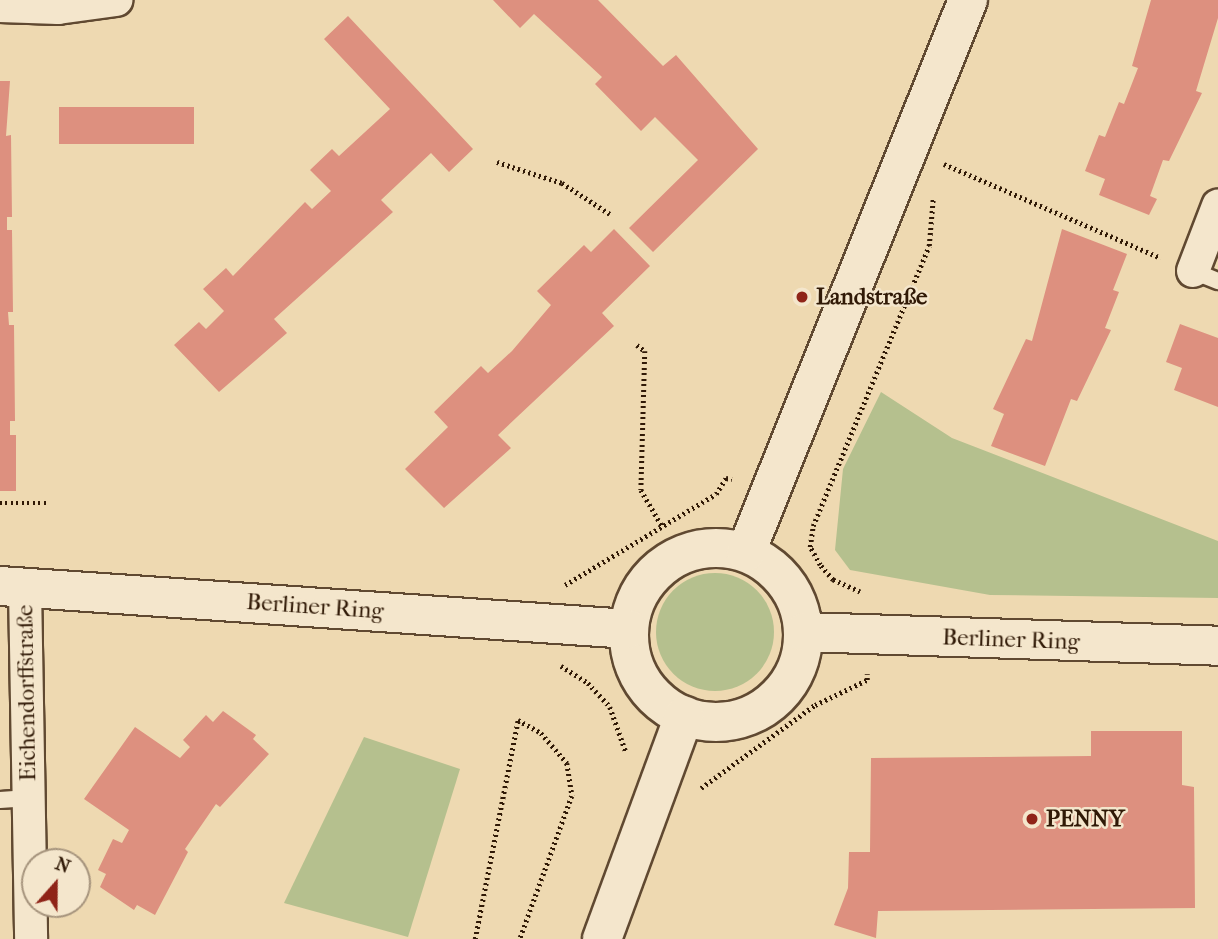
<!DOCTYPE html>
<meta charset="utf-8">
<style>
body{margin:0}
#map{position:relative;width:1218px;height:939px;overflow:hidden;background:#eed9b1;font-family:"IM FELL French Canon",serif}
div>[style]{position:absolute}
.green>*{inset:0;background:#b5c08e}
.round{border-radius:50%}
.building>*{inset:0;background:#dd907f;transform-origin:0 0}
.path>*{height:4.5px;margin-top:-2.25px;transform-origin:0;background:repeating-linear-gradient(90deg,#301906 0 2px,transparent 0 5.5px)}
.roads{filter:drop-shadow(2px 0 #604931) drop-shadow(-2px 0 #604931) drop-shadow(0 2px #604931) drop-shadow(0 -2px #604931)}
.lane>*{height:16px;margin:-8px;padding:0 8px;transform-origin:8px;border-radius:8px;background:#f4e6cc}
.street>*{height:32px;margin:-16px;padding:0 16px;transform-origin:16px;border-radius:16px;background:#f4e6cc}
.secondary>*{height:38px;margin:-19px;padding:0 19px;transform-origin:19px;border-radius:19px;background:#f4e6cc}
.secondary>.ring{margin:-19px;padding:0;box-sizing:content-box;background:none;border:38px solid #f4e6cc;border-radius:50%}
.dots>*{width:19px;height:19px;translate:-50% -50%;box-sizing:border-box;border:4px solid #f4e6cc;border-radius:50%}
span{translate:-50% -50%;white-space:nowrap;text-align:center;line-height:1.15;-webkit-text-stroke:5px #f4e6cc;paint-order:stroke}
.poi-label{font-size:23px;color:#301906;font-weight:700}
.left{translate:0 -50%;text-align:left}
.street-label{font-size:23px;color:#301906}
.north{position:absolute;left:21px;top:848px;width:70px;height:70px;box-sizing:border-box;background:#f4e6cc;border:2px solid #a6947d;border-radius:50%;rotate:21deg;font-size:19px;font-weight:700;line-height:28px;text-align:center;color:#301906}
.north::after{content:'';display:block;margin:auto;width:24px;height:32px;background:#8f2418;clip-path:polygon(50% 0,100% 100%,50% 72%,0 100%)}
</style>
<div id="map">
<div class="green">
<i style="clip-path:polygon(881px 392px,952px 438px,1218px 541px,1218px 598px,990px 595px,850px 570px,835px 550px,843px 469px)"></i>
<i class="round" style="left:656px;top:573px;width:118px;height:118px"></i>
<i style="clip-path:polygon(364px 737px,460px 769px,408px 937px,284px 903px)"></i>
</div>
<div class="building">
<i style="clip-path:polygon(493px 0,598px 0,663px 66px,676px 55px,758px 149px,653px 252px,629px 228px,698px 160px,655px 117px,641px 131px,595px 84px,602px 77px,534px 14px,520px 28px)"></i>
<i style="clip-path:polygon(1151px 0,1218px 0,1218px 18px,1196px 91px,1202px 93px,1169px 161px,1163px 160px,1150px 196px,1157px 199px,1149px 215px,1099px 195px,1105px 179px,1085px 171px,1099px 135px,1105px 137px,1119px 102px,1124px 104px,1138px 68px,1132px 66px)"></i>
<i style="clip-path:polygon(348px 16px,473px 149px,449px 172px,431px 153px,381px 200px,393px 212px,274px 319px,287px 333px,219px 392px,174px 345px,199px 322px,206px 329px,224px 311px,203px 289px,226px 268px,233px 276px,305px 202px,312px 209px,331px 191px,310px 170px,332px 149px,339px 156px,390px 109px,324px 39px)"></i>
<i style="clip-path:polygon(0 81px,10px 81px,6px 136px,11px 135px,12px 217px,7px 217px,7px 230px,12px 230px,13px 312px,8px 312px,9px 325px,14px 325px,15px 421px,10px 421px,10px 435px,16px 435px,16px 491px,0 491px)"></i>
<i style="left:194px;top:107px;width:37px;height:135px;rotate:90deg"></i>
<i style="clip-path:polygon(614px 229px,650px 266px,602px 313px,614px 326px,498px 435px,511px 448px,444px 508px,405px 469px,448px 427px,434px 412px,481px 366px,488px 373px,512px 351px,551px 305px,537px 291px,584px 245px,591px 252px)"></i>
<i style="clip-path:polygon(1062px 229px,1127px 254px,1113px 290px,1119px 292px,1105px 328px,1111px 330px,1077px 401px,1071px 399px,1045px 466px,991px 446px,1004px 414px,993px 409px,1026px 339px,1032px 341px)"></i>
<i style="clip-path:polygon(1180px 324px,1218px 338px,1218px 407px,1174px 390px,1182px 368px,1166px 362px)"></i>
<i style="clip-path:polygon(223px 711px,256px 735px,253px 739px,269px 754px,220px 807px,216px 804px,185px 849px,188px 852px,155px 915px,137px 905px,134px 910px,100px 887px,106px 874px,98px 870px,113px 839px,122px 843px,129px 830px,84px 799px,135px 727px,180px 758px,190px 747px,183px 740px,206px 715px,213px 722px)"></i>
<i style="clip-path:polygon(1091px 731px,1182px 731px,1182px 785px,1194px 787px,1195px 908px,878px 911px,876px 938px,834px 925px,848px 888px,849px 852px,870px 852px,871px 758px,1091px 756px)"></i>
</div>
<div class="path">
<i style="left:497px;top:162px;width:68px;rotate:17.9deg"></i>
<i style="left:562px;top:183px;width:57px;rotate:32.9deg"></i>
<i style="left:944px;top:164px;width:236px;rotate:23.4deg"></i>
<i style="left:637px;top:345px;width:10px;rotate:37deg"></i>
<i style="left:645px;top:351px;width:139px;rotate:91.6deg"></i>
<i style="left:641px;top:490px;width:42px;rotate:59.7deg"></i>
<i style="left:0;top:503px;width:49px"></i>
<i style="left:565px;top:585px;width:176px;rotate:-31.1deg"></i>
<i style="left:716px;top:494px;width:19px;rotate:-58deg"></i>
<i style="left:726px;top:478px;width:6px;rotate:9deg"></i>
<i style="left:860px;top:592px;width:30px;rotate:-156deg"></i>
<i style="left:833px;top:580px;width:20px;rotate:-131deg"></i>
<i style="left:820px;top:565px;width:21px;rotate:-119deg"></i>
<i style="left:810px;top:547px;width:21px;rotate:-82deg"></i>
<i style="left:813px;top:526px;width:303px;rotate:-67.5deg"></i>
<i style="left:929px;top:246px;width:48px;rotate:-85.2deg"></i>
<i style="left:561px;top:666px;width:32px;rotate:32deg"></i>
<i style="left:588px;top:683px;width:33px;rotate:47deg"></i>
<i style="left:610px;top:707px;width:48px;rotate:70.4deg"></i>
<i style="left:701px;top:788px;width:141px;rotate:-36.1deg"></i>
<i style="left:815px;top:705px;width:58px;rotate:-25.7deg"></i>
<i style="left:867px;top:680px;width:6px;rotate:-90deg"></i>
<i style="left:475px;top:939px;width:223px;rotate:-78.9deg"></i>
<i style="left:518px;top:720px;width:26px;rotate:29deg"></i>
<i style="left:541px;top:733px;width:40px;rotate:49deg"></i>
<i style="left:567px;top:763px;width:33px;rotate:81deg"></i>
<i style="left:572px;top:796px;width:152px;rotate:110deg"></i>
</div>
<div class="roads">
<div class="lane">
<i style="left:1193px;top:271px;width:27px;rotate:22deg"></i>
<i style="left:0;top:800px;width:29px;rotate:-4deg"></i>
</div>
<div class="street">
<i style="left:0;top:6px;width:58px;rotate:2deg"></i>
<i style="left:58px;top:8px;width:59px;rotate:-7.9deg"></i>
<i style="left:1193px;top:271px;width:70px;rotate:-69deg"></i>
<i style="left:25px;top:588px;width:351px;rotate:89deg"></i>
</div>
<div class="secondary">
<i class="ring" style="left:629px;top:548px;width:136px;height:136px"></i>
<i style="left:746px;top:552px;width:595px;rotate:-68.09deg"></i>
<i style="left:0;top:586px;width:630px;rotate:3.91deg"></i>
<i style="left:804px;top:632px;width:414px;rotate:1.9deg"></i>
<i style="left:602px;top:939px;width:238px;rotate:-69.8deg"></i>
</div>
</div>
<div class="dots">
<i style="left:802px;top:297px;background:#8f2418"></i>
<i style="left:1032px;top:819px;background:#8f2418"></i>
</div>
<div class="poi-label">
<span class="left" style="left:816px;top:297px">Landstraße</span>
<span class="left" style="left:1046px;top:819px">PENNY</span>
</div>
<div class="street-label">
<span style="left:315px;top:607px;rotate:4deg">Berliner Ring</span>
<span style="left:1011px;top:640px;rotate:2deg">Berliner Ring</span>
<span style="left:27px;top:693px;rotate:-91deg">Eichendorffstraße</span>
</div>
<div class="north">N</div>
</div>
